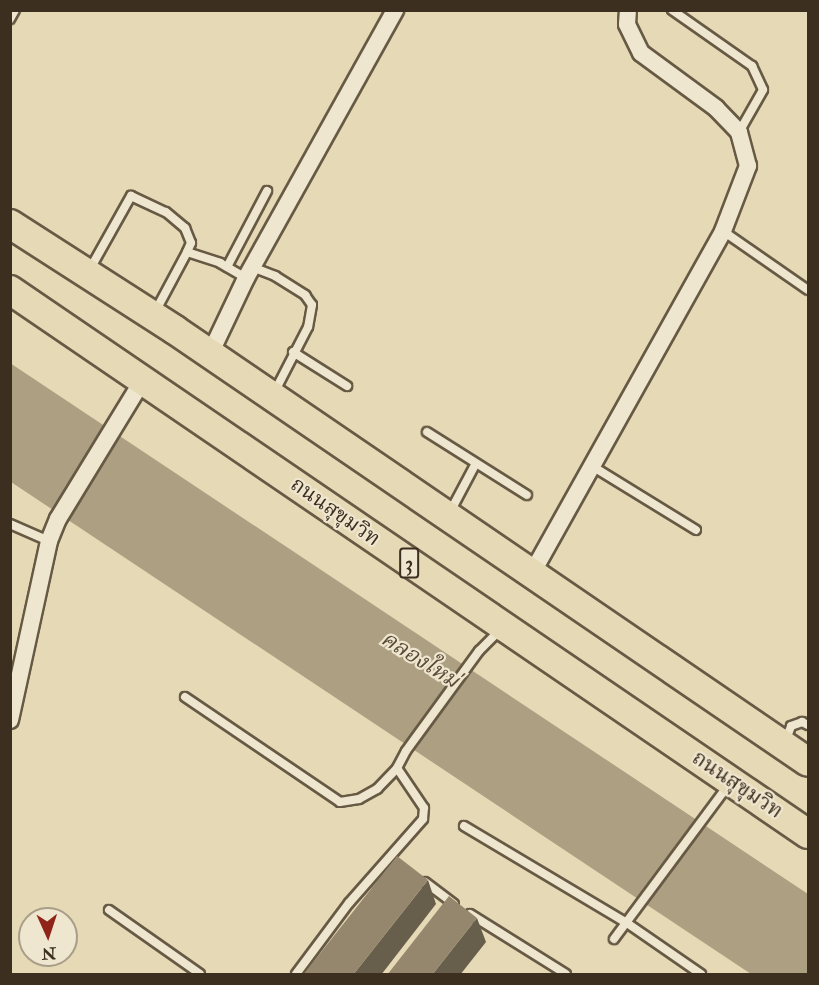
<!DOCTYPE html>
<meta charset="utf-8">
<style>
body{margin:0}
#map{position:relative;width:819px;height:985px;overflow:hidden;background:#e6d9b5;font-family:"IM FELL Double Pica","Noto Serif Thai",serif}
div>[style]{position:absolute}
.water>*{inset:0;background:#ad9f82}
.roads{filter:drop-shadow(2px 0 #675a45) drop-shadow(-2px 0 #675a45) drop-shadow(0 2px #675a45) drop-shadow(0 -2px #675a45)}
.service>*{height:8px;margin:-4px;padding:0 4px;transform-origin:4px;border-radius:4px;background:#efe6cf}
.minor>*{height:16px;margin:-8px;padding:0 8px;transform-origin:8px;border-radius:8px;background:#efe6cf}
.trunk>*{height:28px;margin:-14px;padding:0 14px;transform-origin:14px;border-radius:14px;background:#e6d9b5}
.shaded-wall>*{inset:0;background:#685e4c}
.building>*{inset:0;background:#95876d}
span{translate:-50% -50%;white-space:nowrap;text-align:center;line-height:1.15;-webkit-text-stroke:4.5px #efe6cf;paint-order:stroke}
.shield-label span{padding:2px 4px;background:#efe6cf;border:2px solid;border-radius:4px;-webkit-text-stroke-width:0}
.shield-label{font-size:20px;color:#3d2f20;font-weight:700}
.street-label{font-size:21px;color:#3d2f20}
.water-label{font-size:22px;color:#594b38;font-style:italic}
.frame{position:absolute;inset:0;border:12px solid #3d2f20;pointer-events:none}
.north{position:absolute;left:18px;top:907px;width:60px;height:60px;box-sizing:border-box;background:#efe6cf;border:2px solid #a89d89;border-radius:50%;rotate:177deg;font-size:16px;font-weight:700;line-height:24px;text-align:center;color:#3d2f20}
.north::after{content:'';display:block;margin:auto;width:21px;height:27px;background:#8f2418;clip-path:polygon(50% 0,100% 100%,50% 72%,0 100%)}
</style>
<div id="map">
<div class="water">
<i style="clip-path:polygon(10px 363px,808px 894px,808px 974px,751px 974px,11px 482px)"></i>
</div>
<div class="roads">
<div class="service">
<i style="left:672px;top:10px;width:98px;rotate:35deg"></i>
<i style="left:752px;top:66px;width:26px;rotate:65deg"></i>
<i style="left:763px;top:90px;width:48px;rotate:119.7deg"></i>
<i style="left:10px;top:19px;width:10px;rotate:-61deg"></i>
<i style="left:723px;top:231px;width:103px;rotate:34.8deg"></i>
<i style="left:227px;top:267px;width:86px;rotate:-62.2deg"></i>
<i style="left:252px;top:267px;width:25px;rotate:21deg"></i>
<i style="left:275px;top:276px;width:36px;rotate:32deg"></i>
<i style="left:305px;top:295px;width:12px;rotate:55deg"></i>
<i style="left:312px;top:305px;width:22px;rotate:100deg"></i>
<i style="left:308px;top:327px;width:72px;rotate:117.3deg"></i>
<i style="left:90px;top:269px;width:84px;rotate:-60.7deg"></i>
<i style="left:131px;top:196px;width:38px;rotate:25deg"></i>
<i style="left:166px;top:212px;width:25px;rotate:40deg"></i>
<i style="left:185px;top:228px;width:16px;rotate:68deg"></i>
<i style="left:191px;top:243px;width:10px;rotate:114deg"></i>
<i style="left:155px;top:312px;width:68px;rotate:-61.9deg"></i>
<i style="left:187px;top:252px;width:35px;rotate:18deg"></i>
<i style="left:220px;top:263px;width:30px;rotate:30deg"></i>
<i style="left:293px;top:352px;width:64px;rotate:32.2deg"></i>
<i style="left:427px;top:432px;width:118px;rotate:32.2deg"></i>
<i style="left:592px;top:466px;width:122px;rotate:31.6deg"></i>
<i style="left:450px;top:512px;width:55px;rotate:-62deg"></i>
<i style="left:10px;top:524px;width:43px;rotate:23.6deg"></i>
<i style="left:185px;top:697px;width:187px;rotate:34.1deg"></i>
<i style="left:340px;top:802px;width:19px;rotate:-9deg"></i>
<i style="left:359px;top:799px;width:21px;rotate:-29deg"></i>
<i style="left:377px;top:789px;width:29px;rotate:-46deg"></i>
<i style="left:785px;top:742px;width:17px;rotate:-69deg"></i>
<i style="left:791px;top:726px;width:12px;rotate:-20deg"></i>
<i style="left:802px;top:722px;width:7px;rotate:27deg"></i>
<i style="left:464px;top:826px;width:190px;rotate:30.8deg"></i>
<i style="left:627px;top:923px;width:90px;rotate:34.6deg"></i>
<i style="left:425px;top:882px;width:36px;rotate:37deg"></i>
<i style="left:109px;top:910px;width:111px;rotate:35.1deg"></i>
<i style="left:470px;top:914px;width:113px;rotate:32deg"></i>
<i style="left:614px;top:939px;width:193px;rotate:-53.4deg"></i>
<i style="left:296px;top:974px;width:89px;rotate:-53.3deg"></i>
<i style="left:349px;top:903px;width:112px;rotate:-48.6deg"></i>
<i style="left:423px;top:819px;width:11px;rotate:-85deg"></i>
<i style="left:424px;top:808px;width:48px;rotate:-124deg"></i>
<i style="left:397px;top:768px;width:19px;rotate:-62deg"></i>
<i style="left:406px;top:751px;width:124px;rotate:-53.9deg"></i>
<i style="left:479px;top:651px;width:30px;rotate:-45deg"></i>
</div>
<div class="minor">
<i style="left:209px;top:356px;width:86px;rotate:-64.6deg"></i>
<i style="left:246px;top:278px;width:307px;rotate:-60.9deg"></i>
<i style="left:531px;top:575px;width:394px;rotate:-60.8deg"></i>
<i style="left:723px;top:231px;width:70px;rotate:-69deg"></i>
<i style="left:748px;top:166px;width:35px;rotate:-105deg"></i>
<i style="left:739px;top:132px;width:33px;rotate:-134deg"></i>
<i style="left:716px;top:108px;width:93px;rotate:-143.7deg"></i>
<i style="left:641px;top:53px;width:32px;rotate:-116deg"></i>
<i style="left:627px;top:24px;width:14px;rotate:-86deg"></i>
<i style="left:10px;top:720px;width:183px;rotate:-77.7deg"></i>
<i style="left:49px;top:541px;width:24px;rotate:-68deg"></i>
<i style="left:58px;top:519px;width:163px;rotate:-58.6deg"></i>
</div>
<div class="trunk">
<i style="left:10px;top:224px;width:196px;rotate:32.7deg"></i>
<i style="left:175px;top:330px;width:766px;rotate:34.31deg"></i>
<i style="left:10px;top:290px;width:966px;rotate:34.28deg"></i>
</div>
</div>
<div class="shaded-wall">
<i style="clip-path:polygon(428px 880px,436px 904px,381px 975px,353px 975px)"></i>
<i style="clip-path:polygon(477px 918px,486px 942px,460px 975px,432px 975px)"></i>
</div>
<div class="building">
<i style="clip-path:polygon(397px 856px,428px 880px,353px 975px,303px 975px)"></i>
<i style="clip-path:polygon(449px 896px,477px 918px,432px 975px,387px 975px)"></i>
</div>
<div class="shield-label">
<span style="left:409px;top:563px">3</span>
</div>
<div class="street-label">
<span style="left:335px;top:512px;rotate:35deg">ถนนสุขุมวิท</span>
<span style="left:737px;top:785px;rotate:34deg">ถนนสุขุมวิท</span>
</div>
<div class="water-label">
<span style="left:420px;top:660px;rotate:32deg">คลองใหม่</span>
</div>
<div class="frame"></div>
<div class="north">N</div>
</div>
